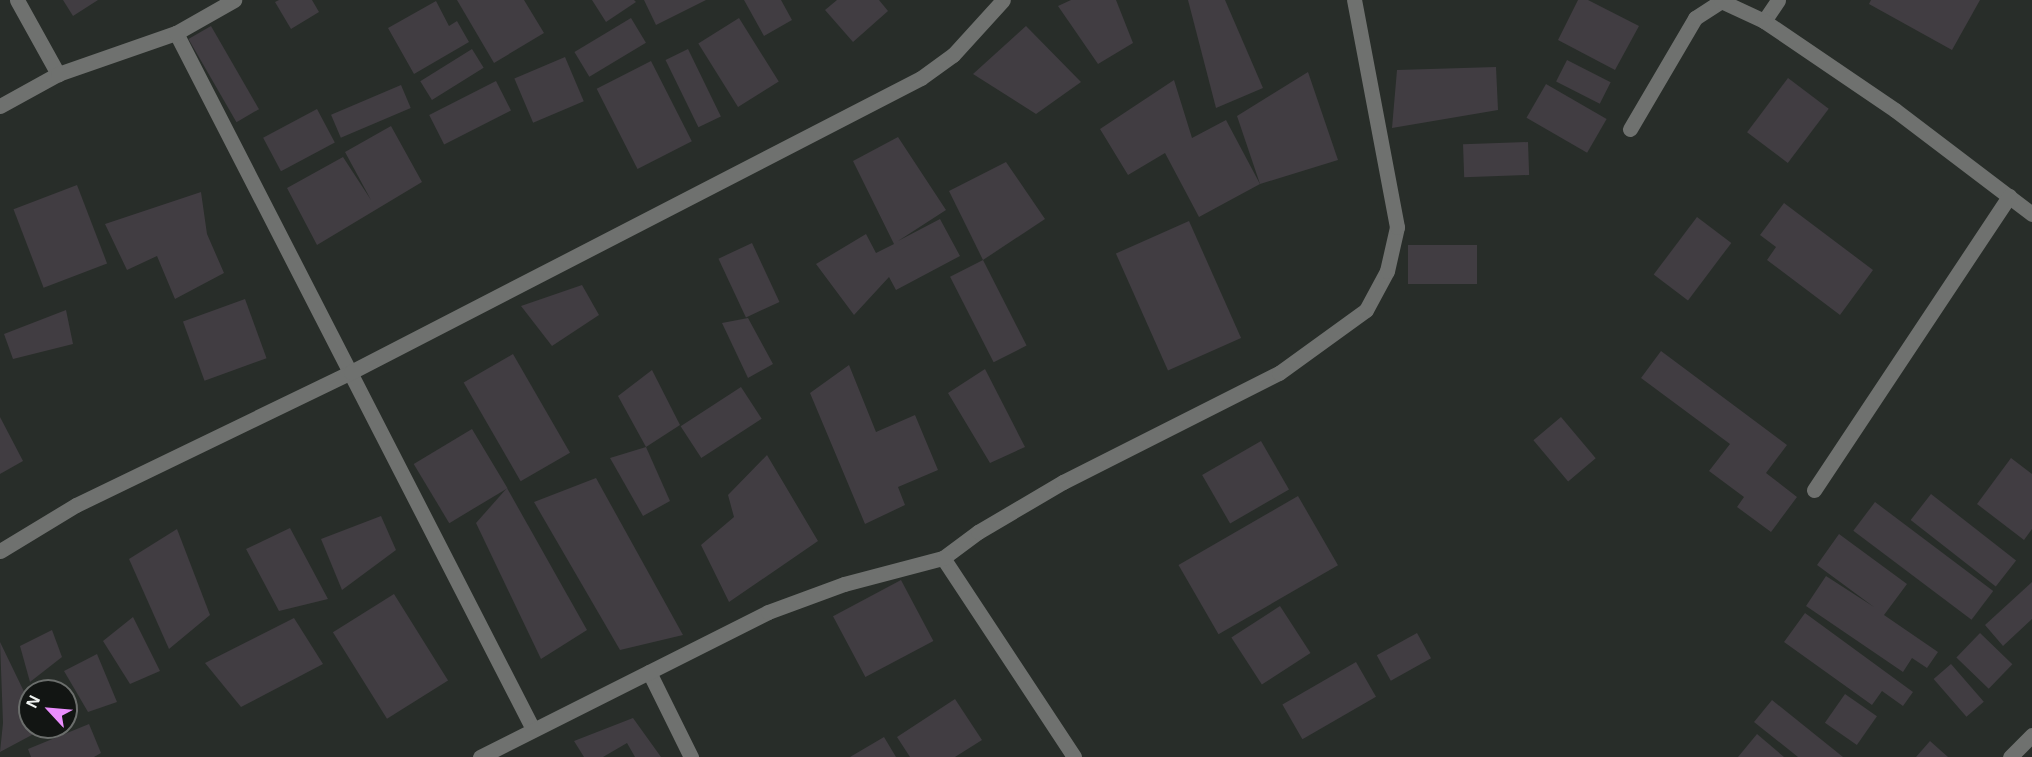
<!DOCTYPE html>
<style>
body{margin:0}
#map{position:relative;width:2032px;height:757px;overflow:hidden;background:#282d29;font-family:Helvetica,sans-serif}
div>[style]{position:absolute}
.building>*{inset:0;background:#413d42;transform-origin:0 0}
.minor>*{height:15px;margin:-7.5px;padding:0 7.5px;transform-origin:7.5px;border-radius:7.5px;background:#6f716f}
span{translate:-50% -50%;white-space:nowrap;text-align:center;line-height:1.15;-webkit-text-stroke:6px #121513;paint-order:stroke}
.north{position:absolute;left:18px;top:679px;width:60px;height:60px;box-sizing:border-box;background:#121513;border:2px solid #6b6e6c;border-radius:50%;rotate:296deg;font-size:16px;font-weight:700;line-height:24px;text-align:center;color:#f0f3f1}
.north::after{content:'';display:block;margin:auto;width:21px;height:27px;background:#ea8dfd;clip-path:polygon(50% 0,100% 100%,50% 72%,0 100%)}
</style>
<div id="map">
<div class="building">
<i style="clip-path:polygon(63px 0,98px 0,73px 16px)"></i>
<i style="clip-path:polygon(279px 0,312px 0,319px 12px,291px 29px,275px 2px)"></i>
<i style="clip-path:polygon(457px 0,524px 0,544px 33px,494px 63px)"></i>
<i style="clip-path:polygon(592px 0,634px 0,636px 2px,606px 22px)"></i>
<i style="clip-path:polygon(644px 0,706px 0,656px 25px)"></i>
<i style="clip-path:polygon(744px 0,781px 0,792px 20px,764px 36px)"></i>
<i style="clip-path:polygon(837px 0,879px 0,888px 11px,853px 42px,825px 10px)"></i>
<i style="clip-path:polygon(1071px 0,1116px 0,1133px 43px,1098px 64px,1058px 6px)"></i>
<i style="clip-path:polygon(1188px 0,1225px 0,1263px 88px,1216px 108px)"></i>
<i style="clip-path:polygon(1578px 0,1588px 0,1639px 26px,1615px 70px,1558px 40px)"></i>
<i style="clip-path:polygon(1871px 0,1980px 0,1952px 50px,1869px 4px)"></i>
<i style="clip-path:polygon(436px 1px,449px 26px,457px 21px,469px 42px,414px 74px,388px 28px)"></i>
<i style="left:631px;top:18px;width:29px;height:66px;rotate:59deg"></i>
<i style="left:739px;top:18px;width:75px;height:48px;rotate:58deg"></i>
<i style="left:211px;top:26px;width:96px;height:26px;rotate:60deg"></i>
<i style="clip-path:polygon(1026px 26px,1081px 82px,1036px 114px,973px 74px)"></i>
<i style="left:472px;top:49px;width:22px;height:61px;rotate:58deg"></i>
<i style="left:688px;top:49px;width:75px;height:25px;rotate:64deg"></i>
<i style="left:565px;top:57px;width:48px;height:55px;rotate:67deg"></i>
<i style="left:1567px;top:60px;width:49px;height:24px;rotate:27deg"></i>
<i style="left:651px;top:61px;width:90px;height:61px;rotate:63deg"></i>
<i style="clip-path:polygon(1496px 67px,1498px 110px,1392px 128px,1397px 70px)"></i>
<i style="clip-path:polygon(1308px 72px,1338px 160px,1260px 184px,1237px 116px)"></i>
<i style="left:1788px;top:78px;width:51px;height:68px;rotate:37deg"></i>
<i style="clip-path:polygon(1174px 80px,1192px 138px,1226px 120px,1260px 184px,1199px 217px,1165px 153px,1128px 175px,1100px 129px)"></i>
<i style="left:496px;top:81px;width:33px;height:75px;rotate:63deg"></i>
<i style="left:1546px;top:84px;width:70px;height:39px;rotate:30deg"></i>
<i style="left:401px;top:85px;width:25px;height:76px;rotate:67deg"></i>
<i style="left:317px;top:109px;width:38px;height:61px;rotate:62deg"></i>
<i style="clip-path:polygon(391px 126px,422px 182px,317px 245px,287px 188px,343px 157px,371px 200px,345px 152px)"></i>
<i style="clip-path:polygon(898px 137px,946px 210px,898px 241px,940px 219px,960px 256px,896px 290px,889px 277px,854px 315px,816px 264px,866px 234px,876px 253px,894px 244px,853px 161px)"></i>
<i style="left:1528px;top:142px;width:33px;height:65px;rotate:88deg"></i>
<i style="clip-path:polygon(1006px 162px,1045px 219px,983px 260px,949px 191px)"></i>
<i style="left:77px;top:185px;width:84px;height:68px;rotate:69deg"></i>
<i style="clip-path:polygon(201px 192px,207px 234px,224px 273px,175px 299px,157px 256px,127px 270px,105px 224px)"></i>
<i style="clip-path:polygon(1784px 203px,1873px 270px,1840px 315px,1767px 260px,1776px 247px,1760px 235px)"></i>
<i style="left:1697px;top:217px;width:43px;height:72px;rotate:37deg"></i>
<i style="left:1189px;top:221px;width:128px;height:80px;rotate:66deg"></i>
<i style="left:752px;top:243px;width:65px;height:37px;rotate:65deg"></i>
<i style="left:1477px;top:245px;width:39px;height:69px;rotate:90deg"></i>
<i style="left:983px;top:260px;width:96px;height:37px;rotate:63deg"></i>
<i style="clip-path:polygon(582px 285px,599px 315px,552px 346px,521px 306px)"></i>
<i style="left:245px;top:299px;width:63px;height:66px;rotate:70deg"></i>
<i style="clip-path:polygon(66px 310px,73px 344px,13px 359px,4px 334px)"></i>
<i style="clip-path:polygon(748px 318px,773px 364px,748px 378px,722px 323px)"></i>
<i style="clip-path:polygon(1661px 351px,1787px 445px,1766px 473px,1797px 497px,1771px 532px,1737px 507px,1744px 497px,1709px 471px,1730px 444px,1641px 378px)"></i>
<i style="left:513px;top:354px;width:114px;height:57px;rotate:60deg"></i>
<i style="clip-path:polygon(849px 365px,876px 432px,915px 415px,938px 470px,898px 487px,905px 505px,865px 524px,810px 393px)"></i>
<i style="clip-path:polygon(985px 369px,1025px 447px,990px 463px,948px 393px)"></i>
<i style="clip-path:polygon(652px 370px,680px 425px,646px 447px,618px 396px)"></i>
<i style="left:741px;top:387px;width:38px;height:72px;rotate:57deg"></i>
<i style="clip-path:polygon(0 417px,23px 461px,0 474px)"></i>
<i style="left:1561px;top:417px;width:54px;height:36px;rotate:50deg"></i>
<i style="left:472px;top:429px;width:69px;height:68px;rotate:59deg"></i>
<i style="left:1261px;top:441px;width:56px;height:68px;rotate:60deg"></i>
<i style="clip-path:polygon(646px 447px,670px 501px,643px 516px,610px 458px)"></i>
<i style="clip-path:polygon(767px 455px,818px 541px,729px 602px,701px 545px,734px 517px,728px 495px)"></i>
<i style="clip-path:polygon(2011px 458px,2032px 474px,2032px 529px,2024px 540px,1977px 504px)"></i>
<i style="clip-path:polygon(596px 478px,683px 635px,620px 650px,534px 502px)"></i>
<i style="clip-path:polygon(507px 488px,587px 630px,541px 659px,476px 523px)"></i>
<i style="left:1931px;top:494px;width:108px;height:33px;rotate:38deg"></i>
<i style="left:1298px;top:496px;width:80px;height:138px;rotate:60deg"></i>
<i style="left:1875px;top:502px;width:148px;height:36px;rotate:37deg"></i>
<i style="clip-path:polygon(381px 516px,396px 550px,342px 590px,321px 539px)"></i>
<i style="clip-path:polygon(290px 528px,328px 599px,279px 611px,246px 549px)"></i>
<i style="clip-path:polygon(177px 529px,210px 615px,169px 649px,129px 559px)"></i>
<i style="clip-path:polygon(1839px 534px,1907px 584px,1884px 615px,1938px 652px,1927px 668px,1912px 658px,1903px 672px,1806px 606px,1826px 576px,1874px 607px,1817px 565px)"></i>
<i style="left:901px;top:580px;width:69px;height:77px;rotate:62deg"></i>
<i style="clip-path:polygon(2032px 582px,2032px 619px,2003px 646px,1985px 625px)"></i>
<i style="left:394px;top:594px;width:102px;height:72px;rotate:58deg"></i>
<i style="left:1280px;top:606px;width:56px;height:58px;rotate:57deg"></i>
<i style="clip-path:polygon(1805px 613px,1913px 692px,1903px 706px,1882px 691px,1872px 705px,1784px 642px)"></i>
<i style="clip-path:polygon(133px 617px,160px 671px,130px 684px,103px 641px)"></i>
<i style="clip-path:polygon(294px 618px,323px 664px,241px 707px,205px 663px)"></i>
<i style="clip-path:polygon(52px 630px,62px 657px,30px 682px,20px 646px)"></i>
<i style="left:1417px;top:633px;width:29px;height:46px;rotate:61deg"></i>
<i style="left:1980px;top:633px;width:45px;height:34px;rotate:44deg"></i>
<i style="clip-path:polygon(0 642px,30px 704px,30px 727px,43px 729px,0 752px,3px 723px)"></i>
<i style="clip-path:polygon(97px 654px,117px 702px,88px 712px,64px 671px)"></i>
<i style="left:1356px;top:662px;width:40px;height:85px;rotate:60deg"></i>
<i style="left:1951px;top:664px;width:50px;height:23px;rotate:49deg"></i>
<i style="left:1845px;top:694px;width:39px;height:35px;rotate:35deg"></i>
<i style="clip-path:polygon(955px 699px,982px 740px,955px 757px,910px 757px,897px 737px)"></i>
<i style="clip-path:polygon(1772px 700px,1843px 757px,1798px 757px,1754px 722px)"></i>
<i style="clip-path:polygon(633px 718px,661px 757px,635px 757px,627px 743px,603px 757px,584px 757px,574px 741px)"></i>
<i style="clip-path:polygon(89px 724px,101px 753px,94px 757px,31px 757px,28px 749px)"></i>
<i style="clip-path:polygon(1757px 734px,1784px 757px,1738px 757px)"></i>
<i style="clip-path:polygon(884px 737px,896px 757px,850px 757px)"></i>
<i style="clip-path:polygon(1930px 741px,1948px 757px,1916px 757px)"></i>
</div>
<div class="minor">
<i style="left:17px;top:0;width:85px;rotate:61deg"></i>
<i style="left:1764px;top:21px;width:25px;rotate:-56deg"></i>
<i style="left:176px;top:33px;width:782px;rotate:62.85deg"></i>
<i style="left:0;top:106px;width:66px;rotate:-28.9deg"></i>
<i style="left:58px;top:74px;width:125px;rotate:-19.2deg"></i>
<i style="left:176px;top:33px;width:67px;rotate:-29.6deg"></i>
<i style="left:1630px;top:129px;width:129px;rotate:-59.6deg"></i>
<i style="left:1695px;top:18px;width:31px;rotate:-33deg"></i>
<i style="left:1721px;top:1px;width:47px;rotate:24.9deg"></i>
<i style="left:1764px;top:21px;width:158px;rotate:34.2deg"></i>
<i style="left:1895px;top:110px;width:172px;rotate:37.2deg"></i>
<i style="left:1814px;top:490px;width:353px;rotate:-56.4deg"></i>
<i style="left:0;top:551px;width:89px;rotate:-31.2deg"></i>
<i style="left:76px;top:505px;width:305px;rotate:-25.8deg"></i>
<i style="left:351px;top:372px;width:641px;rotate:-27.28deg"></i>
<i style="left:921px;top:78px;width:39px;rotate:-36deg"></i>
<i style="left:953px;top:55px;width:74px;rotate:-47.7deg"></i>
<i style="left:943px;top:558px;width:238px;rotate:56.6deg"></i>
<i style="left:649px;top:672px;width:95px;rotate:63.7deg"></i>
<i style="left:480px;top:757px;width:322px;rotate:-26.7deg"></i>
<i style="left:768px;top:612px;width:81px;rotate:-20.2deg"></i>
<i style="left:844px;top:584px;width:102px;rotate:-14.7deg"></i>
<i style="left:943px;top:558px;width:44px;rotate:-36.6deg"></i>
<i style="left:978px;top:532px;width:99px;rotate:-30.5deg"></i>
<i style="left:1063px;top:482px;width:242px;rotate:-26.8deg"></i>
<i style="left:1279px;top:373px;width:107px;rotate:-35.9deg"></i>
<i style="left:1366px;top:310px;width:44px;rotate:-61.7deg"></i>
<i style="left:1387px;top:271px;width:45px;rotate:-77.2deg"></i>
<i style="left:1397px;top:227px;width:231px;rotate:-100.7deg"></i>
<i style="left:2010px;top:757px;width:31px;rotate:-45deg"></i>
</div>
<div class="north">N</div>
</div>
